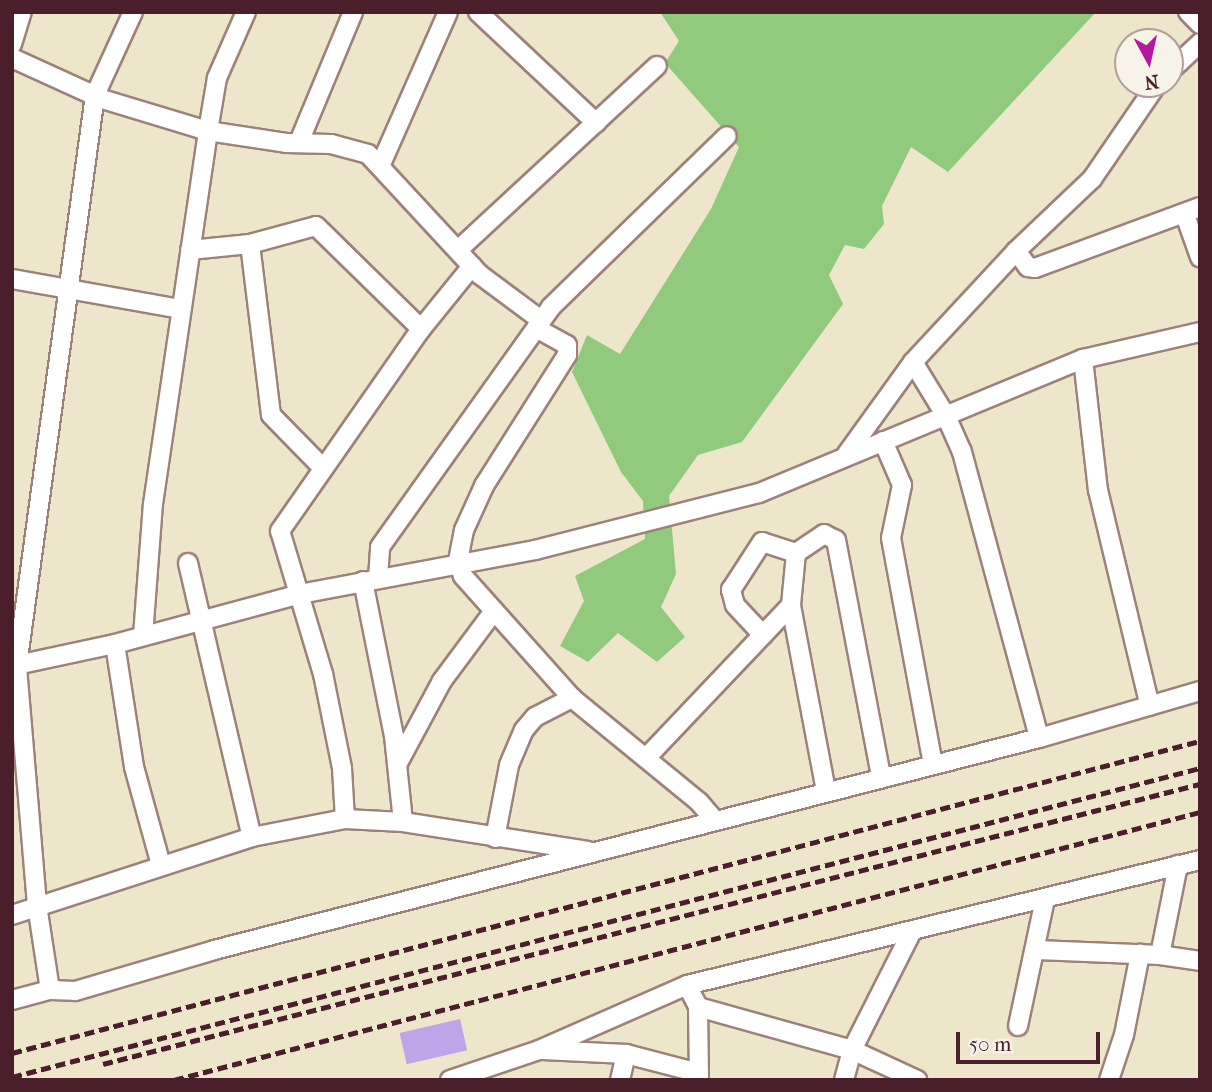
<!DOCTYPE html>
<style>
body{margin:0}
#map{position:relative;width:1212px;height:1092px;overflow:hidden;background:#ede6ca;font-family:"IM FELL French Canon",serif}
div>[style]{position:absolute}
.green>*{inset:0;background:#91c97d}
.building>*{inset:0;background:#bea5ea;transform-origin:0 0}
.roads{filter:drop-shadow(2px 0 #9c827a) drop-shadow(-2px 0 #9c827a) drop-shadow(0 2px #9c827a) drop-shadow(0 -2px #9c827a)}
.street>*{height:18px;margin:-9px;padding:0 9px;transform-origin:9px;border-radius:9px;background:#fff}
.rail>*{height:5px;margin-top:-2.5px;transform-origin:0;background:repeating-linear-gradient(90deg,#4a1f2b 0 10px,transparent 0 15px)}
span{translate:-50% -50%;white-space:nowrap;text-align:center;line-height:1.15;-webkit-text-stroke:6px #f7f3e8;paint-order:stroke}
.frame{position:absolute;inset:0;border:14px solid #4a1f2b;pointer-events:none}
.north{position:absolute;left:1114px;top:28px;width:70px;height:70px;box-sizing:border-box;background:#f7f3e8;border:2px solid #b29e9c;border-radius:50%;rotate:172deg;font-size:19px;font-weight:700;line-height:28px;text-align:center;color:#4a1f2b}
.north::after{content:'';display:block;margin:auto;width:24px;height:32px;background:#b5179e;clip-path:polygon(50% 0,100% 100%,50% 72%,0 100%)}
.scale{position:absolute;left:956px;top:1032px;width:144px;height:32px;box-sizing:border-box;border:4px solid #4a1f2b;border-top:0;padding-left:9px;font-size:21px;line-height:24px;white-space:nowrap;color:#4a1f2b;-webkit-text-stroke:5px #f7f3e8;paint-order:stroke}
</style>
<div id="map">
<div class="green">
<i style="clip-path:polygon(660px 12px,1096px 12px,948px 172px,911px 147px,882px 206px,884px 224px,864px 249px,845px 245px,829px 275px,843px 304px,742px 442px,698px 455px,669px 496px,676px 574px,661px 607px,685px 637px,657px 662px,618px 633px,588px 662px,560px 646px,584px 601px,575px 576px,645px 539px,643px 501px,621px 472px,572px 372px,587px 335px,620px 354px,711px 209px,739px 147px,665px 63px,679px 41px)"></i>
</div>
<div class="building">
<i style="left:460px;top:1019px;width:32px;height:62px;rotate:77deg"></i>
</div>
<div class="roads">
<div class="street">
<i style="left:478px;top:12px;width:162px;rotate:43.2deg"></i>
<i style="left:1188px;top:12px;width:17px;rotate:45deg"></i>
<i style="left:12px;top:44px;width:34px;rotate:-73deg"></i>
<i style="left:12px;top:58px;width:99px;rotate:24.5deg"></i>
<i style="left:102px;top:99px;width:111px;rotate:16.8deg"></i>
<i style="left:208px;top:131px;width:79px;rotate:8.7deg"></i>
<i style="left:286px;top:143px;width:45px;rotate:1.3deg"></i>
<i style="left:331px;top:144px;width:38px;rotate:15deg"></i>
<i style="left:368px;top:154px;width:163px;rotate:47.2deg"></i>
<i style="left:479px;top:274px;width:77px;rotate:36.6deg"></i>
<i style="left:1170px;top:71px;width:41px;rotate:-43deg"></i>
<i style="left:299px;top:142px;width:141px;rotate:-67.4deg"></i>
<i style="left:381px;top:164px;width:166px;rotate:-66.2deg"></i>
<i style="left:1185px;top:215px;width:45px;rotate:70.3deg"></i>
<i style="left:250px;top:244px;width:172px;rotate:83deg"></i>
<i style="left:271px;top:415px;width:73px;rotate:45.6deg"></i>
<i style="left:190px;top:250px;width:60px;rotate:-5.7deg"></i>
<i style="left:250px;top:244px;width:68px;rotate:-15.3deg"></i>
<i style="left:316px;top:226px;width:147px;rotate:44.4deg"></i>
<i style="left:458px;top:250px;width:271px;rotate:-42.8deg"></i>
<i style="left:1016px;top:251px;width:20px;rotate:53deg"></i>
<i style="left:1028px;top:267px;width:7px;rotate:8deg"></i>
<i style="left:1035px;top:268px;width:176px;rotate:-20.3deg"></i>
<i style="left:12px;top:279px;width:172px;rotate:10.1deg"></i>
<i style="left:536px;top:328px;width:35px;rotate:29deg"></i>
<i style="left:567px;top:345px;width:10px;rotate:90deg"></i>
<i style="left:567px;top:355px;width:155px;rotate:122.4deg"></i>
<i style="left:484px;top:486px;width:48px;rotate:114.4deg"></i>
<i style="left:464px;top:530px;width:33px;rotate:101deg"></i>
<i style="left:458px;top:562px;width:15px;rotate:70deg"></i>
<i style="left:463px;top:576px;width:164px;rotate:48.2deg"></i>
<i style="left:572px;top:698px;width:164px;rotate:39.3deg"></i>
<i style="left:699px;top:802px;width:23px;rotate:49deg"></i>
<i style="left:1083px;top:359px;width:132px;rotate:83.5deg"></i>
<i style="left:1098px;top:490px;width:222px;rotate:76.5deg"></i>
<i style="left:913px;top:362px;width:63px;rotate:58.6deg"></i>
<i style="left:946px;top:416px;width:39px;rotate:66deg"></i>
<i style="left:962px;top:452px;width:296px;rotate:74.9deg"></i>
<i style="left:883px;top:441px;width:48px;rotate:66.6deg"></i>
<i style="left:902px;top:485px;width:54px;rotate:101.7deg"></i>
<i style="left:891px;top:538px;width:230px;rotate:79.5deg"></i>
<i style="left:846px;top:455px;width:115px;rotate:-54.2deg"></i>
<i style="left:913px;top:362px;width:151px;rotate:-47.1deg"></i>
<i style="left:1016px;top:251px;width:105px;rotate:-43.5deg"></i>
<i style="left:1092px;top:179px;width:115px;rotate:-55.6deg"></i>
<i style="left:188px;top:563px;width:281px;rotate:76.9deg"></i>
<i style="left:378px;top:578px;width:31px;rotate:-86deg"></i>
<i style="left:380px;top:547px;width:295px;rotate:-54.5deg"></i>
<i style="left:551px;top:307px;width:245px;rotate:-44.2deg"></i>
<i style="left:363px;top:581px;width:158px;rotate:78.7deg"></i>
<i style="left:394px;top:736px;width:86px;rotate:84deg"></i>
<i style="left:763px;top:635px;width:41px;rotate:-133deg"></i>
<i style="left:735px;top:605px;width:16px;rotate:-105deg"></i>
<i style="left:731px;top:590px;width:57px;rotate:-57.1deg"></i>
<i style="left:762px;top:542px;width:36px;rotate:18deg"></i>
<i style="left:143px;top:636px;width:132px;rotate:-85.7deg"></i>
<i style="left:153px;top:504px;width:377px;rotate:-81.6deg"></i>
<i style="left:208px;top:131px;width:54px;rotate:-80.4deg"></i>
<i style="left:217px;top:78px;width:72px;rotate:-66.3deg"></i>
<i style="left:115px;top:644px;width:124px;rotate:81.2deg"></i>
<i style="left:134px;top:767px;width:102px;rotate:74.6deg"></i>
<i style="left:12px;top:666px;width:105px;rotate:-12.1deg"></i>
<i style="left:115px;top:644px;width:192px;rotate:-15.1deg"></i>
<i style="left:300px;top:594px;width:239px;rotate:-10.6deg"></i>
<i style="left:535px;top:550px;width:231px;rotate:-14.3deg"></i>
<i style="left:759px;top:493px;width:351px;rotate:-22.5deg"></i>
<i style="left:1083px;top:359px;width:120px;rotate:-13deg"></i>
<i style="left:646px;top:758px;width:211px;rotate:-46.5deg"></i>
<i style="left:398px;top:763px;width:93px;rotate:-61.8deg"></i>
<i style="left:442px;top:681px;width:87px;rotate:-53.4deg"></i>
<i style="left:826px;top:791px;width:189px;rotate:-100.7deg"></i>
<i style="left:791px;top:605px;width:52px;rotate:-84.5deg"></i>
<i style="left:796px;top:553px;width:34px;rotate:-34deg"></i>
<i style="left:824px;top:534px;width:13px;rotate:27deg"></i>
<i style="left:836px;top:540px;width:240px;rotate:79.2deg"></i>
<i style="left:345px;top:819px;width:51px;rotate:-93.4deg"></i>
<i style="left:342px;top:768px;width:96px;rotate:-101.4deg"></i>
<i style="left:323px;top:674px;width:149px;rotate:-106.7deg"></i>
<i style="left:280px;top:531px;width:246px;rotate:-55.1deg"></i>
<i style="left:421px;top:329px;width:81px;rotate:-51deg"></i>
<i style="left:495px;top:838px;width:74px;rotate:-79.1deg"></i>
<i style="left:509px;top:765px;width:38px;rotate:-67deg"></i>
<i style="left:524px;top:730px;width:17px;rotate:-50deg"></i>
<i style="left:535px;top:717px;width:42px;rotate:-27.2deg"></i>
<i style="left:12px;top:915px;width:252px;rotate:-18deg"></i>
<i style="left:252px;top:837px;width:95px;rotate:-11deg"></i>
<i style="left:345px;top:819px;width:58px;rotate:3deg"></i>
<i style="left:403px;top:822px;width:187px;rotate:8.9deg"></i>
<i style="left:1037px;top:950px;width:123px;rotate:2.3deg"></i>
<i style="left:1160px;top:955px;width:40px;rotate:8.5deg"></i>
<i style="left:1160px;top:955px;width:92px;rotate:-78.7deg"></i>
<i style="left:687px;top:985px;width:25px;rotate:63deg"></i>
<i style="left:698px;top:1007px;width:160px;rotate:15.6deg"></i>
<i style="left:852px;top:1050px;width:72px;rotate:24.8deg"></i>
<i style="left:50px;top:990px;width:86px;rotate:-98.7deg"></i>
<i style="left:37px;top:905px;width:240px;rotate:-94.8deg"></i>
<i style="left:17px;top:666px;width:576px;rotate:-82.22deg"></i>
<i style="left:95px;top:95px;width:91px;rotate:-65.4deg"></i>
<i style="left:12px;top:1000px;width:39px;rotate:-15deg"></i>
<i style="left:50px;top:990px;width:25px;rotate:2deg"></i>
<i style="left:75px;top:991px;width:145px;rotate:-16.4deg"></i>
<i style="left:214px;top:950px;width:852px;rotate:-14.41deg"></i>
<i style="left:1039px;top:738px;width:168px;rotate:-16.3deg"></i>
<i style="left:698px;top:1007px;width:73px;rotate:89.2deg"></i>
<i style="left:1018px;top:1026px;width:130px;rotate:-78deg"></i>
<i style="left:543px;top:1050px;width:83px;rotate:2.8deg"></i>
<i style="left:626px;top:1054px;width:75px;rotate:14.6deg"></i>
<i style="left:450px;top:1080px;width:94px;rotate:-18.6deg"></i>
<i style="left:539px;top:1050px;width:162px;rotate:-23.7deg"></i>
<i style="left:687px;top:985px;width:528px;rotate:-13.69deg"></i>
<i style="left:620px;top:1080px;width:27px;rotate:-77deg"></i>
<i style="left:844px;top:1080px;width:31px;rotate:-75deg"></i>
<i style="left:852px;top:1050px;width:133px;rotate:-63.2deg"></i>
<i style="left:1109px;top:1080px;width:47px;rotate:-71.6deg"></i>
<i style="left:1124px;top:1035px;width:83px;rotate:-78.8deg"></i>
</div>
</div>
<div class="rail">
<i style="left:12px;top:1053px;width:1228px;rotate:-14.72deg"></i>
<i style="left:103px;top:1064px;width:1132px;rotate:-14.32deg"></i>
<i style="left:12px;top:1077px;width:1228px;rotate:-14.58deg"></i>
<i style="left:174px;top:1080px;width:1060px;rotate:-14.64deg"></i>
</div>
<div class="frame"></div>
<div class="north">N</div>
<div class="scale">50 m</div>
</div>
